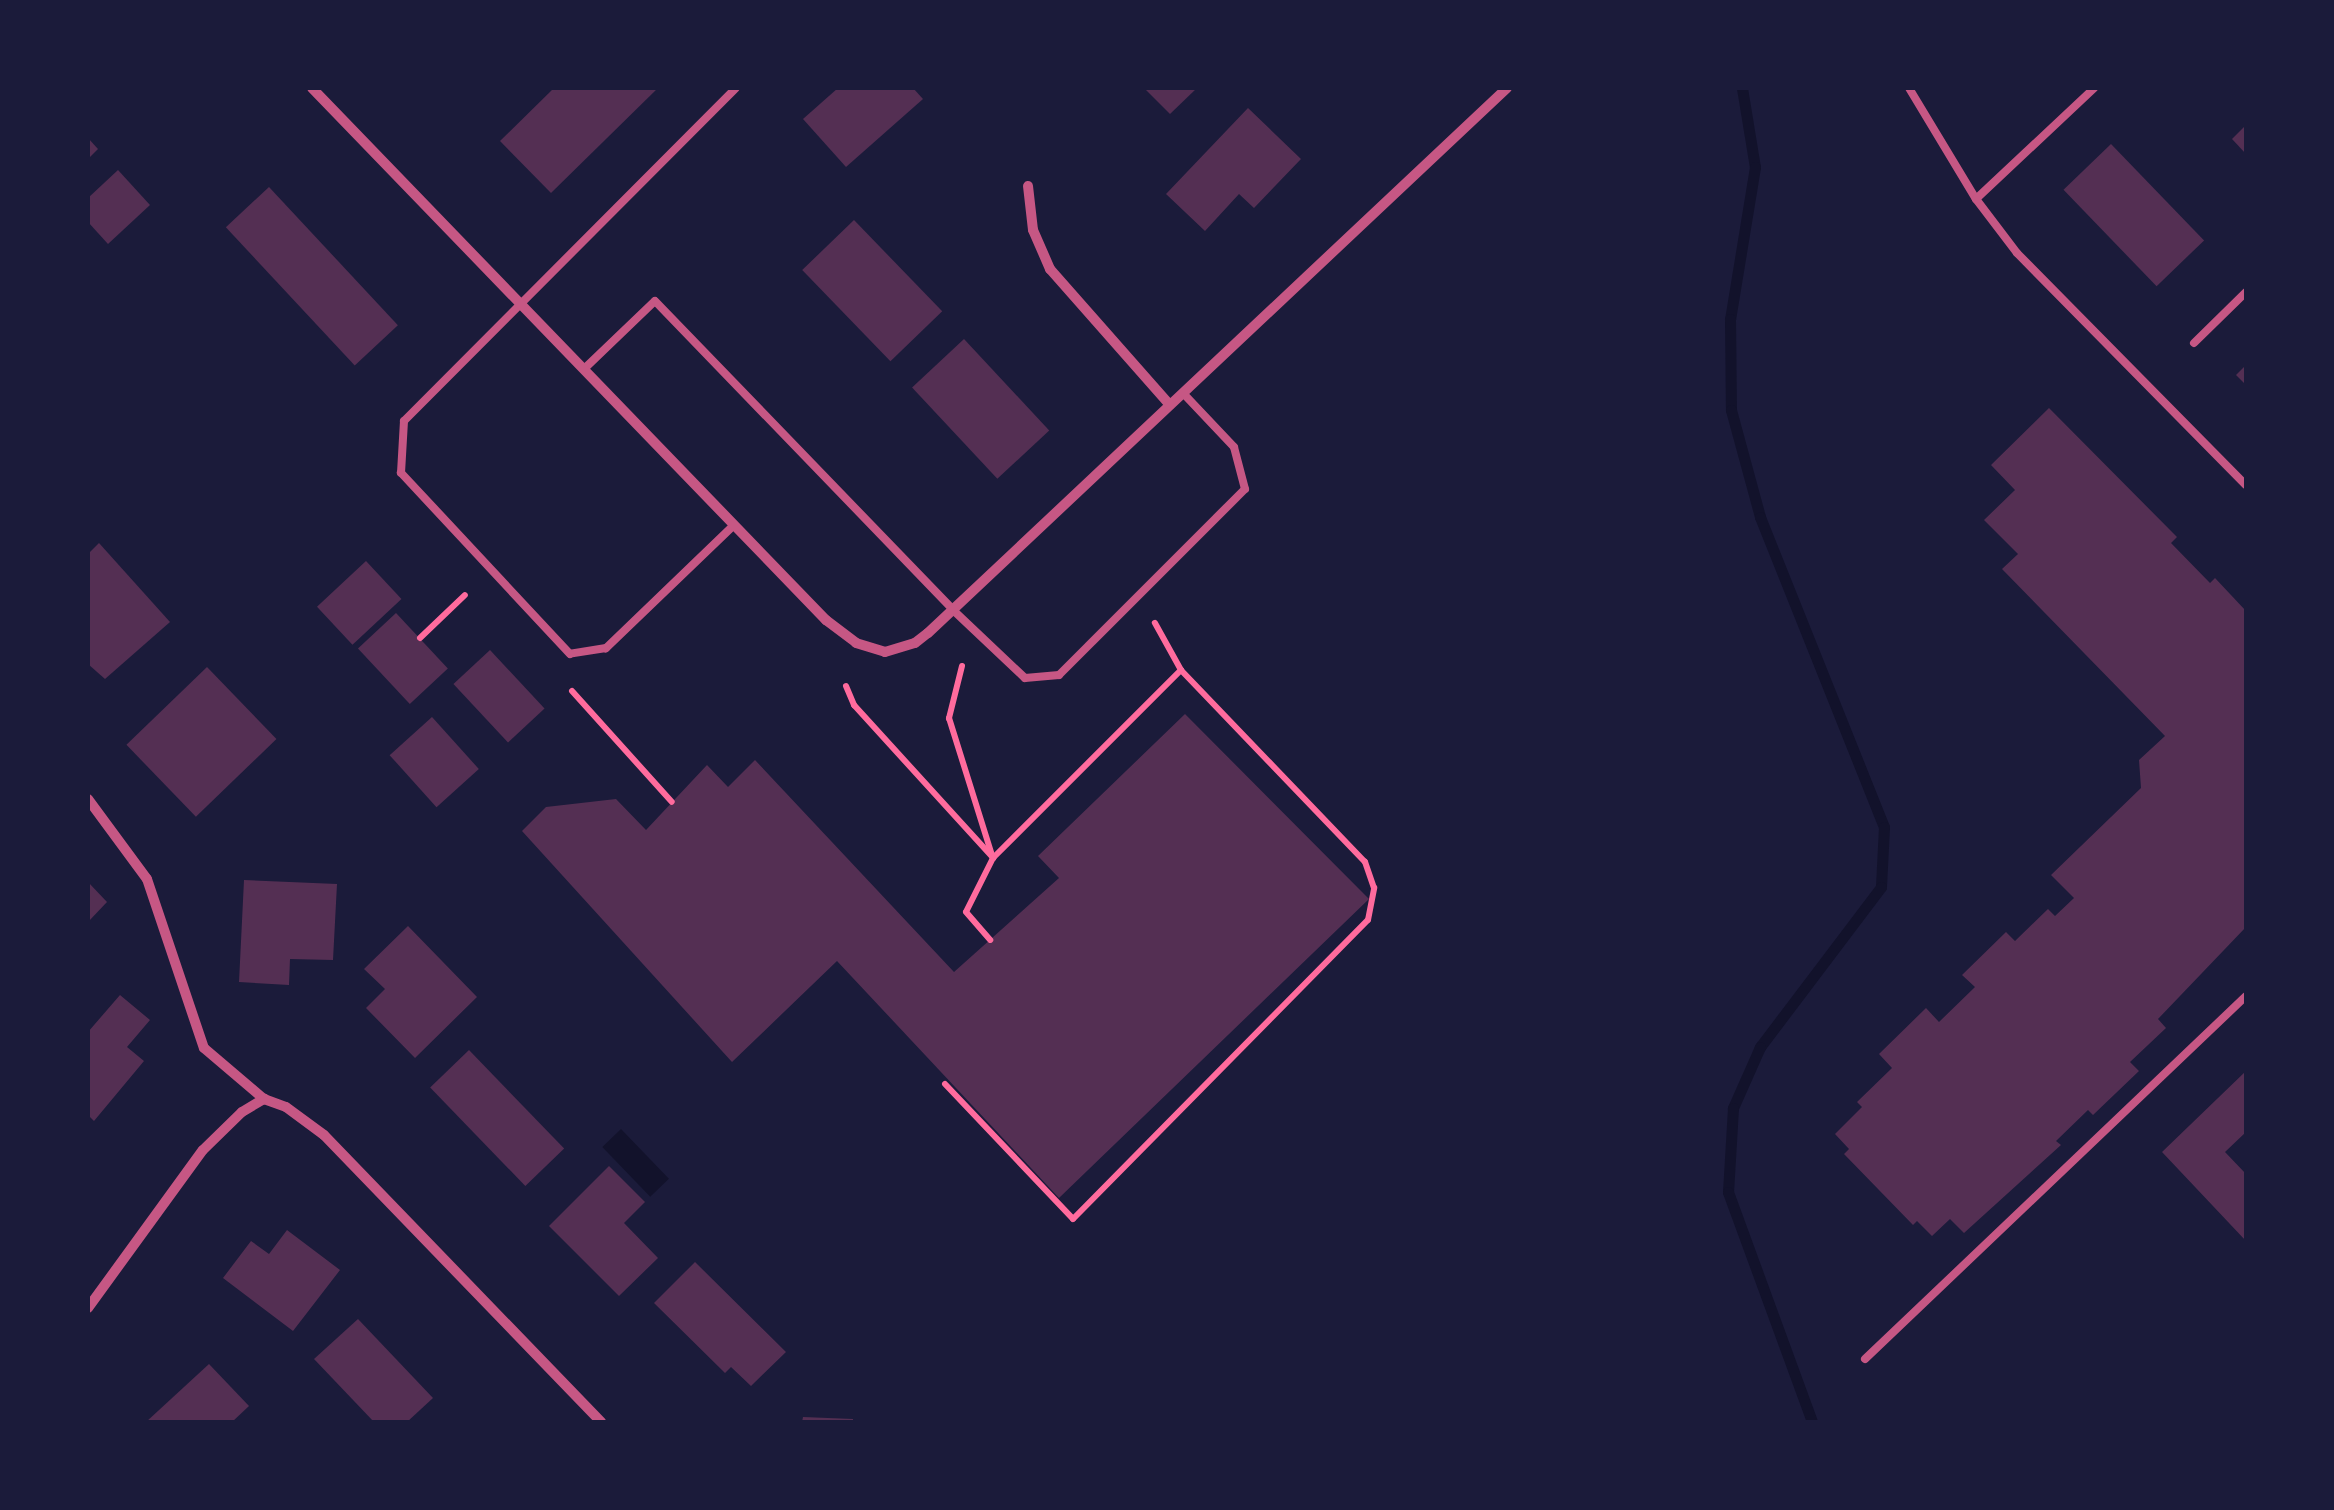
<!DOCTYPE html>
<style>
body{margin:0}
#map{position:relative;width:2334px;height:1510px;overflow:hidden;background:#1b1b3a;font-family:Commissioner,sans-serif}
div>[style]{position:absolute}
.water>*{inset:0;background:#12122b;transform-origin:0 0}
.stream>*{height:11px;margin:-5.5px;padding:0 5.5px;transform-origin:5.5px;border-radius:5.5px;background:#12122b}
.building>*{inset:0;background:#542f53;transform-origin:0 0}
.path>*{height:6px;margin:-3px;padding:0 3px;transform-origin:3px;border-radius:3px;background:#ff6b9d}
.service>*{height:8px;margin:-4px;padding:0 4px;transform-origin:4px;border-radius:4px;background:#c65784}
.minor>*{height:10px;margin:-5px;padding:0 5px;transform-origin:5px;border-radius:5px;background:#c65784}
span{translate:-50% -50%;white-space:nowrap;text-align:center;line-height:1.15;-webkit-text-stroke:10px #1b1b3a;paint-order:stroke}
.frame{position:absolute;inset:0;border:90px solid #1b1b3a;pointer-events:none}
</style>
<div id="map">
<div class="water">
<i style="left:621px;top:1129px;width:69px;height:26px;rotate:46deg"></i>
</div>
<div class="stream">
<i style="left:1742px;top:88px;width:80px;rotate:80.7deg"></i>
<i style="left:1755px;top:167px;width:154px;rotate:99.3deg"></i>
<i style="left:1730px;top:319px;width:91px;rotate:89.4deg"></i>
<i style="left:1731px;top:410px;width:111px;rotate:74.8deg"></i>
<i style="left:1760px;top:517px;width:334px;rotate:68.2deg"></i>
<i style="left:1884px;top:827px;width:60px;rotate:92.9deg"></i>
<i style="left:1881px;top:887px;width:201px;rotate:127.1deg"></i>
<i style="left:1760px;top:1047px;width:67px;rotate:113.9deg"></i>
<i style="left:1733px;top:1108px;width:84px;rotate:93.4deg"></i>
<i style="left:1728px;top:1192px;width:245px;rotate:69.9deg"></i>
</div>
<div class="building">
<i style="clip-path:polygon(554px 88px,658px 88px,551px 193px,500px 141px)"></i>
<i style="clip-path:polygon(838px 88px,913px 88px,923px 99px,846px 167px,803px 119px)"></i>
<i style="clip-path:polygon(1144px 88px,1197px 88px,1170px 114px)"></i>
<i style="clip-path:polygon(1248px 108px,1301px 159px,1254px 208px,1239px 194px,1205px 231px,1166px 194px)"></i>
<i style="clip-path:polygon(2246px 125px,2246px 154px,2232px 139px)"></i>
<i style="clip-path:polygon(88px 138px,98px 149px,88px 159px)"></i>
<i style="left:2111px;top:144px;width:134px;height:66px;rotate:46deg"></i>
<i style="clip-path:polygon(118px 170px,150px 205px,108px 244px,88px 222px,88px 198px)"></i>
<i style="left:269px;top:187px;width:189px;height:59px;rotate:47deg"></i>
<i style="left:854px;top:220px;width:127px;height:72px;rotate:46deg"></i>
<i style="left:964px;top:339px;width:125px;height:71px;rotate:47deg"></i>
<i style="clip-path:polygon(2246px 365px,2246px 385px,2236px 375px)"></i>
<i style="clip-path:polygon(2049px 408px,2177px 537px,2171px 543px,2210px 583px,2215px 578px,2246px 611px,2246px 927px,2158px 1019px,2166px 1028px,2130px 1062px,2139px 1071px,2093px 1115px,2088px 1110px,2056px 1141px,2061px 1145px,1964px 1233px,1950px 1219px,1932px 1236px,1917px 1221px,1913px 1225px,1844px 1154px,1849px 1149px,1835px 1134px,1862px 1107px,1857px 1102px,1892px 1068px,1879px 1054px,1926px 1008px,1939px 1022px,1975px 987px,1962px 975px,2006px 932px,2015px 941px,2048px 909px,2055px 916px,2074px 898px,2051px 875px,2141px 788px,2139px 760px,2165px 736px,2002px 569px,2018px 554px,1984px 520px,2015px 490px,1991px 465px)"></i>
<i style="clip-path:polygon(99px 543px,170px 622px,105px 679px,88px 664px,88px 554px)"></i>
<i style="left:366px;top:561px;width:52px;height:67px;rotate:47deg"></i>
<i style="left:396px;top:613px;width:76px;height:52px;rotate:47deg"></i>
<i style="left:490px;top:650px;width:80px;height:50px;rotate:47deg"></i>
<i style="left:207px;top:667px;width:100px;height:112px;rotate:46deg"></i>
<i style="clip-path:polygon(1185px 714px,1369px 899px,1059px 1198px,837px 961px,732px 1062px,522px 831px,546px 807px,616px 799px,646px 830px,707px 765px,728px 787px,755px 760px,954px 972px,1059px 878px,1038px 856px)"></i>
<i style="left:432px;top:717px;width:70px;height:57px;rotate:48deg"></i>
<i style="clip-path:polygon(244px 880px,337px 884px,333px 960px,290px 959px,289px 985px,239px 982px)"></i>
<i style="clip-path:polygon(88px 882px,107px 902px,88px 922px)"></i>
<i style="clip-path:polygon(408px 926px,477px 997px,415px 1058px,366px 1008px,385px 989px,364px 969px)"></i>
<i style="clip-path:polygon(120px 995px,150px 1020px,127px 1047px,144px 1061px,94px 1121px,88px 1115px,88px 1032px)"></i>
<i style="left:469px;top:1050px;width:137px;height:54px;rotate:46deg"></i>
<i style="clip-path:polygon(2246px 1071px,2246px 1132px,2225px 1152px,2246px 1174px,2246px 1241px,2162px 1152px)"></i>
<i style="clip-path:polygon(609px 1166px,645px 1202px,624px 1223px,658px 1258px,619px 1296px,549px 1226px)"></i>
<i style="clip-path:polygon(287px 1230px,340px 1270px,293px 1331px,223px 1278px,251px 1241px,269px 1254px)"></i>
<i style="clip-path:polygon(695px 1262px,786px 1352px,751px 1386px,731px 1367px,725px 1373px,654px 1303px)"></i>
<i style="clip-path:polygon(358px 1319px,433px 1398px,407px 1422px,374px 1422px,314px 1359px)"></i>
<i style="clip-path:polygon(209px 1364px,249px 1406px,232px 1422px,146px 1422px)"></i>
<i style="clip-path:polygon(803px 1417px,853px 1419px,853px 1422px,802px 1422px)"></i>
</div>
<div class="path">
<i style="left:420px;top:638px;width:62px;rotate:-43.7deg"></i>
<i style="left:962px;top:666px;width:54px;rotate:104deg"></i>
<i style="left:949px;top:718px;width:147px;rotate:72.6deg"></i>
<i style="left:993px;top:858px;width:266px;rotate:-45deg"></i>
<i style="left:846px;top:686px;width:21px;rotate:67deg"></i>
<i style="left:854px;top:705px;width:207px;rotate:47.7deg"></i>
<i style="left:993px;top:858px;width:60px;rotate:116.6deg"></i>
<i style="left:966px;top:912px;width:37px;rotate:49deg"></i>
<i style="left:572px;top:691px;width:149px;rotate:48deg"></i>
<i style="left:945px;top:1084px;width:186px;rotate:46.5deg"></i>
<i style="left:1073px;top:1219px;width:420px;rotate:-45.4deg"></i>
<i style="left:1368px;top:920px;width:33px;rotate:-79deg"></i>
<i style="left:1374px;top:888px;width:28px;rotate:-109deg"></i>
<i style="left:1365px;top:862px;width:266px;rotate:-133.8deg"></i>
<i style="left:1181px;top:670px;width:54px;rotate:-119deg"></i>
</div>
<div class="service">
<i style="left:1909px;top:88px;width:130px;rotate:58.9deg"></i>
<i style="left:1976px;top:199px;width:68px;rotate:52.8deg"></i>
<i style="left:2017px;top:253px;width:326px;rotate:45.4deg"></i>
<i style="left:1976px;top:199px;width:162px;rotate:-43.2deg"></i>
<i style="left:2194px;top:343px;width:73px;rotate:-44.4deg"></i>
<i style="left:584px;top:369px;width:98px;rotate:-43.8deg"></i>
<i style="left:655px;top:301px;width:429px;rotate:46deg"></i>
<i style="left:953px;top:610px;width:99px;rotate:43.4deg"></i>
<i style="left:1025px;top:678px;width:34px;rotate:-5deg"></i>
<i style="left:1059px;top:675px;width:263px;rotate:-45deg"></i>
<i style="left:1245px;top:489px;width:43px;rotate:-104.7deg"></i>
<i style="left:1234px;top:447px;width:74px;rotate:-133.4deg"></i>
<i style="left:734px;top:525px;width:178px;rotate:136.1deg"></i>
<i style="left:606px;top:648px;width:36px;rotate:171deg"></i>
<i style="left:570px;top:654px;width:248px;rotate:-133deg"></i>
<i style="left:401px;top:473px;width:52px;rotate:-86.7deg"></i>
<i style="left:404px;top:421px;width:470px;rotate:-45.1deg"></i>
<i style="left:1865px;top:1359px;width:526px;rotate:-43.61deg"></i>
</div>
<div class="minor">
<i style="left:312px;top:88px;width:740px;rotate:45.99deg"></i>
<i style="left:826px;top:620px;width:38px;rotate:37deg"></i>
<i style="left:856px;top:643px;width:30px;rotate:17deg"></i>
<i style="left:885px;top:652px;width:31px;rotate:-17deg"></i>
<i style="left:915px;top:643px;width:16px;rotate:-38deg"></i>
<i style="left:928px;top:633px;width:795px;rotate:-43.27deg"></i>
<i style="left:1028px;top:186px;width:44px;rotate:83.5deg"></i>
<i style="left:1033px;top:230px;width:43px;rotate:66.4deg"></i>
<i style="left:1050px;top:269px;width:181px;rotate:48.6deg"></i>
<i style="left:88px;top:799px;width:99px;rotate:53.6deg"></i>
<i style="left:147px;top:879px;width:178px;rotate:71.4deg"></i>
<i style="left:204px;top:1048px;width:79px;rotate:40.4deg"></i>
<i style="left:264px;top:1099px;width:23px;rotate:20deg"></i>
<i style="left:286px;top:1107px;width:47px;rotate:36.4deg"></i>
<i style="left:324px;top:1135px;width:399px;rotate:46deg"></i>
<i style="left:88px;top:1308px;width:195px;rotate:-54deg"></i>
<i style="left:203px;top:1150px;width:54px;rotate:-44.3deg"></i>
<i style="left:242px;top:1112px;width:26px;rotate:-31deg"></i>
</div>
<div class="frame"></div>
</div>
